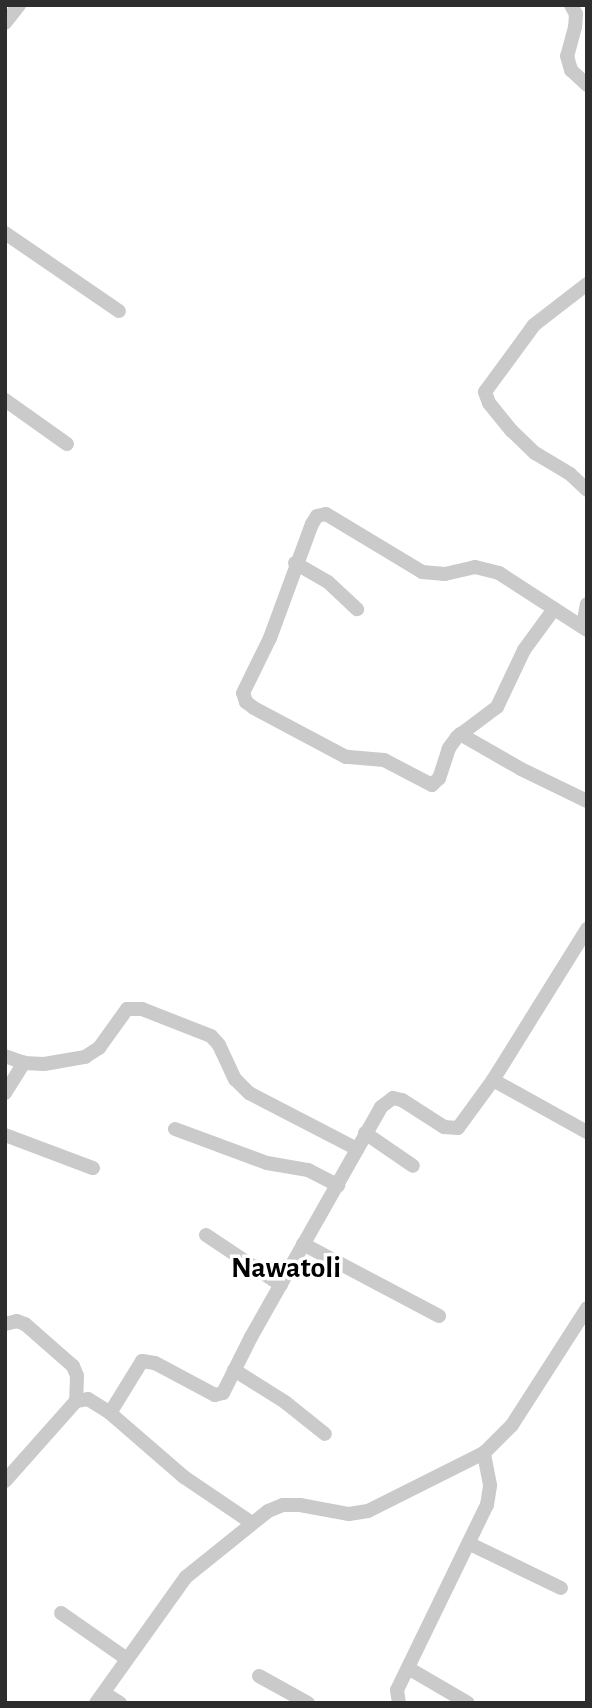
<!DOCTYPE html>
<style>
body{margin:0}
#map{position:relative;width:592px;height:1708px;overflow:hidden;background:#fff;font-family:"Alegreya Sans",sans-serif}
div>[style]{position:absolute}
.street>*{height:14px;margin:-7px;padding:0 7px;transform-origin:7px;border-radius:7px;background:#cacaca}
span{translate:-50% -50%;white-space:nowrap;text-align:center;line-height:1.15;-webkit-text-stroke:7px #fff;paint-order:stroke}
.neighbourhood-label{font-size:30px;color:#000;font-weight:700}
.frame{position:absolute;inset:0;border:7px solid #2d2d2d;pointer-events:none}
</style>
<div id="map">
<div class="street">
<i style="left:571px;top:5px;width:10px;rotate:61deg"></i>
<i style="left:576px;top:14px;width:13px;rotate:94deg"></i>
<i style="left:575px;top:27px;width:30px;rotate:105deg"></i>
<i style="left:567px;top:56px;width:15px;rotate:74deg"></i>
<i style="left:571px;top:70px;width:22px;rotate:43deg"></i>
<i style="left:5px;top:23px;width:23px;rotate:-52deg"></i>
<i style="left:5px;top:233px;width:138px;rotate:34.4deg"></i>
<i style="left:587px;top:284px;width:67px;rotate:142.3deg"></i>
<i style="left:534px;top:325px;width:83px;rotate:126.2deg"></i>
<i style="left:485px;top:392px;width:12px;rotate:70deg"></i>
<i style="left:489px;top:403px;width:36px;rotate:51deg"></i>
<i style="left:512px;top:431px;width:32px;rotate:44deg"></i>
<i style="left:535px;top:453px;width:41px;rotate:31deg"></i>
<i style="left:570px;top:474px;width:23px;rotate:43deg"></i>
<i style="left:5px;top:400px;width:76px;rotate:35.4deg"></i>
<i style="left:295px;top:563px;width:38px;rotate:30deg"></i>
<i style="left:328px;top:582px;width:40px;rotate:43deg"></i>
<i style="left:554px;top:609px;width:51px;rotate:126.2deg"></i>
<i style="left:524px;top:650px;width:63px;rotate:115.3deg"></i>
<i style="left:497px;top:707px;width:50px;rotate:143.1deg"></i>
<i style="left:457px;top:737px;width:14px;rotate:126deg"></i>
<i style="left:449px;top:748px;width:32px;rotate:108deg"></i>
<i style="left:439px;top:778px;width:10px;rotate:135deg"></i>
<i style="left:432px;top:785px;width:54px;rotate:-152.5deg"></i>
<i style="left:384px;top:760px;width:38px;rotate:-175deg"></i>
<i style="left:346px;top:757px;width:104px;rotate:-152deg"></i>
<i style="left:254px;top:708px;width:10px;rotate:-143deg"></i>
<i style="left:246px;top:702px;width:9px;rotate:-108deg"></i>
<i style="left:243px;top:693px;width:61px;rotate:-63.9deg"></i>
<i style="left:270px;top:638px;width:121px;rotate:-69.8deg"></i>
<i style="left:312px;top:524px;width:9px;rotate:-58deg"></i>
<i style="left:317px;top:516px;width:9px;rotate:-13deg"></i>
<i style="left:326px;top:514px;width:112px;rotate:31.1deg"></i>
<i style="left:422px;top:572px;width:23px;rotate:5deg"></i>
<i style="left:445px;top:574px;width:31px;rotate:-13deg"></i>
<i style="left:475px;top:567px;width:25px;rotate:14deg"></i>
<i style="left:499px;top:573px;width:105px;rotate:32.9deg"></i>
<i style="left:583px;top:626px;width:22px;rotate:-80deg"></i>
<i style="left:460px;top:734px;width:70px;rotate:29.8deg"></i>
<i style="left:521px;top:769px;width:73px;rotate:25.9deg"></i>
<i style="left:5px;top:1056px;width:20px;rotate:20deg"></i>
<i style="left:24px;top:1063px;width:20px;rotate:3deg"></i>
<i style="left:44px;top:1064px;width:42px;rotate:-9.7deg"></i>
<i style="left:85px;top:1057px;width:17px;rotate:-33deg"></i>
<i style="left:99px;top:1048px;width:48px;rotate:-54.3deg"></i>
<i style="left:127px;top:1009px;width:15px"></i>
<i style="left:142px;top:1009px;width:74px;rotate:21.4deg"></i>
<i style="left:211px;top:1036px;width:12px;rotate:48deg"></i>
<i style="left:219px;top:1045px;width:38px;rotate:65deg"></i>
<i style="left:235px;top:1079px;width:20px;rotate:45deg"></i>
<i style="left:249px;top:1093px;width:122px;rotate:27.4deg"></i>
<i style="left:493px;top:1080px;width:107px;rotate:29deg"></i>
<i style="left:5px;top:1093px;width:36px;rotate:-58deg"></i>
<i style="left:175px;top:1129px;width:98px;rotate:20.3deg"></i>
<i style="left:267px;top:1163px;width:42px;rotate:9.7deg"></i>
<i style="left:308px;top:1170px;width:34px;rotate:27deg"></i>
<i style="left:365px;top:1133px;width:58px;rotate:34.5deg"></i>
<i style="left:5px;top:1135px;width:94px;rotate:20.6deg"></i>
<i style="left:206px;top:1235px;width:90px;rotate:33.7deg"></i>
<i style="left:303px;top:1244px;width:154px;rotate:27.9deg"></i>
<i style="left:5px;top:1324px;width:12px;rotate:-14deg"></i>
<i style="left:17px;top:1321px;width:9px;rotate:21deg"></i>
<i style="left:25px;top:1324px;width:64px;rotate:41.2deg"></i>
<i style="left:73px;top:1366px;width:11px;rotate:68deg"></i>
<i style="left:77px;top:1376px;width:25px;rotate:92deg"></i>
<i style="left:234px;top:1370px;width:60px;rotate:32.1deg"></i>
<i style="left:285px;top:1402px;width:51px;rotate:38.7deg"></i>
<i style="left:110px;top:1413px;width:61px;rotate:-58.4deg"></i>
<i style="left:142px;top:1361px;width:13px;rotate:9deg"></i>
<i style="left:155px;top:1363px;width:68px;rotate:28.1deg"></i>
<i style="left:215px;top:1395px;width:8px;rotate:-14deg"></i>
<i style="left:223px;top:1393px;width:63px;rotate:-63.4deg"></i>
<i style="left:251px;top:1337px;width:264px;rotate:-60.5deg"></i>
<i style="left:381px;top:1107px;width:15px;rotate:-37deg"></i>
<i style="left:393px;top:1098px;width:9px;rotate:13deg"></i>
<i style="left:402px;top:1100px;width:50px;rotate:32.7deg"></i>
<i style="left:444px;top:1127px;width:14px;rotate:4deg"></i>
<i style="left:458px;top:1128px;width:59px;rotate:-53.9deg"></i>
<i style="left:493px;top:1080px;width:178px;rotate:-58.1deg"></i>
<i style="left:5px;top:1481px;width:107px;rotate:-48.4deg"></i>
<i style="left:76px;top:1401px;width:12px;rotate:-9deg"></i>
<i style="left:88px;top:1399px;width:26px;rotate:32deg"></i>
<i style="left:110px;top:1413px;width:98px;rotate:40.9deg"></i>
<i style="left:184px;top:1477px;width:82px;rotate:34.1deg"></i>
<i style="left:470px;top:1544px;width:101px;rotate:25.8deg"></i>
<i style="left:61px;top:1613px;width:80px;rotate:34.9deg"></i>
<i style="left:408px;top:1668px;width:69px;rotate:30.3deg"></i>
<i style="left:259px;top:1676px;width:56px;rotate:28.9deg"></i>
<i style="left:104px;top:1693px;width:19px;rotate:32deg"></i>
<i style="left:96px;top:1703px;width:155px;rotate:-54.5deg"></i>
<i style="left:186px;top:1577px;width:105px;rotate:-38.8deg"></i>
<i style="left:268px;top:1511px;width:16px;rotate:-22deg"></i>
<i style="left:283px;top:1505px;width:17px"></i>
<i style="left:300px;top:1505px;width:50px;rotate:10.4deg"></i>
<i style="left:349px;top:1514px;width:19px;rotate:-9deg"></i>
<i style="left:368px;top:1511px;width:130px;rotate:-26.6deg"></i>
<i style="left:484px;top:1453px;width:40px;rotate:-45deg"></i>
<i style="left:512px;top:1425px;width:139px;rotate:-57.3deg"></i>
<i style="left:399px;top:1703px;width:13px;rotate:-99deg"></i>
<i style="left:397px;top:1690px;width:206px;rotate:-64.1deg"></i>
<i style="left:487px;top:1505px;width:20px;rotate:-81deg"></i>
<i style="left:490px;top:1485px;width:33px;rotate:-101deg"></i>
</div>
<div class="neighbourhood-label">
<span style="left:286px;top:1268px">Nawatoli</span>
</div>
<div class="frame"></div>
</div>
